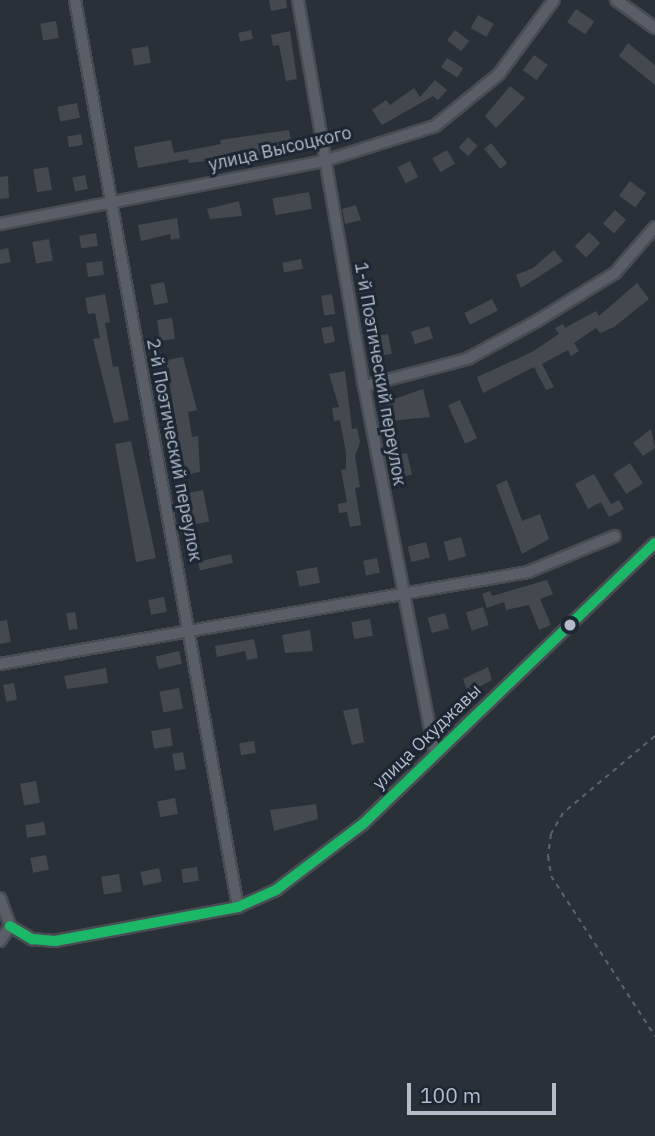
<!DOCTYPE html>
<meta charset="utf-8">
<style>
body{margin:0}
#map{position:relative;width:655px;height:1136px;overflow:hidden;background:#2a3038;font-family:"IBM Plex Sans",sans-serif}
div>[style]{position:absolute}
.building>*{inset:0;background:#444950;transform-origin:0 0}
.path>*{height:2px;margin-top:-1px;transform-origin:0;background:repeating-linear-gradient(90deg,#5d636a 0 5px,transparent 0 10px)}
.roads{filter:drop-shadow(2px 0 #484c53) drop-shadow(-2px 0 #484c53) drop-shadow(0 2px #484c53) drop-shadow(0 -2px #484c53)}
.minor>*{height:10px;margin:-5px;padding:0 5px;transform-origin:5px;border-radius:5px;background:#5a5e66}
.bus-1>*{height:10px;margin:-5px;padding:0 5px;transform-origin:5px;border-radius:5px;background:#1ab867}
.dots>*{width:19px;height:19px;translate:-50% -50%;box-sizing:border-box;border:4px solid #1d2633;border-radius:50%}
span{translate:-50% -50%;white-space:nowrap;text-align:center;line-height:1.15;-webkit-text-stroke:6px #1d2633;paint-order:stroke}
.street-label{font-size:18px;color:#b4bcc9}
.scale{position:absolute;left:407px;top:1083px;width:149px;height:32px;box-sizing:border-box;border:4px solid #b4bcc9;border-top:0;padding-left:9px;font-size:21px;line-height:24px;white-space:nowrap;color:#b4bcc9;-webkit-text-stroke:5px #1d2633;paint-order:stroke}
</style>
<div id="map">
<div class="building">
<i style="clip-path:polygon(269px 0,286px 0,287px 8px,271px 11px)"></i>
<i style="left:576px;top:9px;width:22px;height:16px;rotate:34deg"></i>
<i style="left:478px;top:15px;width:18px;height:15px;rotate:29deg"></i>
<i style="left:56px;top:21px;width:17px;height:16px;rotate:80deg"></i>
<i style="left:251px;top:30px;width:9px;height:13px;rotate:77deg"></i>
<i style="left:455px;top:30px;width:18px;height:13px;rotate:38deg"></i>
<i style="clip-path:polygon(290px 31px,297px 79px,286px 81px,279px 45px,273px 46px,271px 35px)"></i>
<i style="clip-path:polygon(628px 43px,655px 65px,655px 85px,619px 56px)"></i>
<i style="left:148px;top:46px;width:17px;height:17px;rotate:80deg"></i>
<i style="left:534px;top:55px;width:17px;height:19px;rotate:36deg"></i>
<i style="left:447px;top:58px;width:19px;height:11px;rotate:32deg"></i>
<i style="clip-path:polygon(435px 80px,447px 90px,438px 100px,433px 96px,382px 125px,372px 110px,386px 100px,390px 105px,414px 88px,420px 97px)"></i>
<i style="clip-path:polygon(510px 86px,525px 98px,496px 128px,485px 116px)"></i>
<i style="left:77px;top:103px;width:15px;height:20px;rotate:79deg"></i>
<i style="clip-path:polygon(289px 130px,293px 151px,189px 163px,188px 159px,138px 168px,134px 147px,171px 140px,174px 153px,221px 144px,220px 140px)"></i>
<i style="left:81px;top:134px;width:11px;height:14px;rotate:80deg"></i>
<i style="left:468px;top:137px;width:13px;height:14px;rotate:42deg"></i>
<i style="left:491px;top:143px;width:26px;height:9px;rotate:51deg"></i>
<i style="left:447px;top:150px;width:16px;height:17px;rotate:60deg"></i>
<i style="left:410px;top:161px;width:18px;height:14px;rotate:63deg"></i>
<i style="left:48px;top:167px;width:23px;height:15px;rotate:80deg"></i>
<i style="left:85px;top:175px;width:14px;height:13px;rotate:78deg"></i>
<i style="clip-path:polygon(8px 176px,9px 198px,0 199px,0 177px)"></i>
<i style="left:630px;top:181px;width:20px;height:18px;rotate:37deg"></i>
<i style="left:309px;top:192px;width:17px;height:37px;rotate:80deg"></i>
<i style="clip-path:polygon(239px 201px,242px 216px,210px 219px,207px 209px)"></i>
<i style="clip-path:polygon(356px 205px,361px 220px,345px 224px,342px 209px)"></i>
<i style="left:615px;top:210px;width:15px;height:18px;rotate:42deg"></i>
<i style="clip-path:polygon(177px 218px,180px 238px,171px 240px,170px 234px,141px 241px,138px 225px)"></i>
<i style="left:589px;top:232px;width:16px;height:20px;rotate:45deg"></i>
<i style="left:96px;top:233px;width:13px;height:17px;rotate:81deg"></i>
<i style="left:49px;top:239px;width:22px;height:17px;rotate:80deg"></i>
<i style="clip-path:polygon(8px 248px,11px 262px,0 264px,0 250px)"></i>
<i style="clip-path:polygon(554px 250px,563px 261px,521px 288px,516px 275px,533px 268px)"></i>
<i style="left:301px;top:259px;width:10px;height:19px;rotate:79deg"></i>
<i style="left:102px;top:261px;width:14px;height:16px;rotate:82deg"></i>
<i style="left:164px;top:282px;width:21px;height:14px;rotate:79deg"></i>
<i style="clip-path:polygon(637px 283px,649px 299px,614px 327px,600px 333px,596px 328px,574px 343px,579px 351px,571px 356px,568px 350px,542px 364px,554px 387px,546px 390px,534px 367px,483px 393px,477px 377px,532px 352px,559px 334px,555px 328px,563px 324px,565px 328px,596px 311px,599px 316px)"></i>
<i style="clip-path:polygon(105px 294px,110px 322px,105px 323px,113px 367px,118px 366px,129px 420px,114px 423px,93px 339px,100px 338px,95px 313px,88px 314px,85px 298px)"></i>
<i style="left:332px;top:294px;width:20px;height:11px;rotate:81deg"></i>
<i style="left:492px;top:299px;width:13px;height:31px;rotate:63deg"></i>
<i style="left:172px;top:318px;width:21px;height:15px;rotate:82deg"></i>
<i style="left:332px;top:326px;width:16px;height:11px;rotate:79deg"></i>
<i style="left:429px;top:326px;width:13px;height:19px;rotate:72deg"></i>
<i style="left:388px;top:334px;width:20px;height:15px;rotate:79deg"></i>
<i style="clip-path:polygon(183px 357px,197px 410px,188px 412px,192px 437px,198px 436px,200px 472px,184px 475px,166px 360px)"></i>
<i style="clip-path:polygon(345px 371px,352px 429px,357px 428px,360px 442px,355px 456px,360px 487px,355px 488px,361px 525px,350px 527px,347px 512px,339px 513px,338px 504px,347px 502px,341px 470px,346px 469px,346px 453px,340px 420px,334px 421px,332px 408px,339px 407px,329px 374px)"></i>
<i style="clip-path:polygon(423px 389px,430px 417px,390px 421px,386px 402px)"></i>
<i style="left:460px;top:400px;width:42px;height:13px;rotate:66deg"></i>
<i style="clip-path:polygon(651px 429px,655px 448px,643px 456px,633px 443px)"></i>
<i style="clip-path:polygon(131px 441px,156px 558px,136px 562px,115px 444px)"></i>
<i style="left:407px;top:453px;width:22px;height:16px;rotate:77deg"></i>
<i style="left:630px;top:463px;width:24px;height:20px;rotate:57deg"></i>
<i style="clip-path:polygon(594px 474px,611px 504px,619px 500px,624px 509px,609px 517px,601px 502px,588px 509px,575px 484px)"></i>
<i style="clip-path:polygon(507px 480px,522px 521px,540px 514px,549px 539px,522px 554px,496px 485px)"></i>
<i style="left:203px;top:490px;width:32px;height:17px;rotate:79deg"></i>
<i style="left:461px;top:537px;width:20px;height:18px;rotate:75deg"></i>
<i style="left:426px;top:542px;width:16px;height:19px;rotate:76deg"></i>
<i style="left:231px;top:554px;width:9px;height:34px;rotate:77deg"></i>
<i style="left:377px;top:558px;width:15px;height:14px;rotate:79deg"></i>
<i style="left:317px;top:567px;width:16px;height:21px;rotate:79deg"></i>
<i style="clip-path:polygon(547px 580px,553px 594px,540px 599px,551px 625px,539px 630px,529px 605px,506px 610px,504px 602px,487px 608px,482px 594px,490px 591px,492px 596px)"></i>
<i style="left:164px;top:597px;width:15px;height:16px;rotate:79deg"></i>
<i style="left:483px;top:607px;width:19px;height:18px;rotate:72deg"></i>
<i style="left:75px;top:612px;width:17px;height:9px;rotate:80deg"></i>
<i style="left:445px;top:613px;width:16px;height:18px;rotate:75deg"></i>
<i style="left:370px;top:619px;width:17px;height:19px;rotate:80deg"></i>
<i style="clip-path:polygon(7px 620px,11px 642px,0 644px,0 621px)"></i>
<i style="clip-path:polygon(310px 630px,313px 651px,285px 653px,282px 635px)"></i>
<i style="clip-path:polygon(254px 639px,258px 658px,247px 660px,245px 651px,217px 657px,215px 646px)"></i>
<i style="left:179px;top:651px;width:13px;height:24px;rotate:77deg"></i>
<i style="clip-path:polygon(488px 667px,492px 680px,468px 693px,463px 679px)"></i>
<i style="clip-path:polygon(106px 668px,108px 683px,67px 689px,64px 676px)"></i>
<i style="left:14px;top:683px;width:17px;height:11px;rotate:80deg"></i>
<i style="left:179px;top:688px;width:21px;height:20px;rotate:79deg"></i>
<i style="clip-path:polygon(358px 708px,364px 742px,352px 745px,343px 711px)"></i>
<i style="left:170px;top:728px;width:18px;height:19px;rotate:81deg"></i>
<i style="left:254px;top:741px;width:12px;height:15px;rotate:81deg"></i>
<i style="left:183px;top:752px;width:17px;height:11px;rotate:80deg"></i>
<i style="left:36px;top:781px;width:22px;height:16px;rotate:80deg"></i>
<i style="left:175px;top:798px;width:16px;height:18px;rotate:79deg"></i>
<i style="clip-path:polygon(316px 804px,318px 819px,274px 831px,270px 810px)"></i>
<i style="left:44px;top:822px;width:13px;height:19px;rotate:81deg"></i>
<i style="left:46px;top:855px;width:15px;height:16px;rotate:79deg"></i>
<i style="left:197px;top:867px;width:14px;height:16px;rotate:82deg"></i>
<i style="left:159px;top:868px;width:14px;height:19px;rotate:78deg"></i>
<i style="left:119px;top:874px;width:18px;height:18px;rotate:81deg"></i>
</div>
<div class="path">
<i style="left:655px;top:736px;width:120px;rotate:140.1deg"></i>
<i style="left:563px;top:813px;width:24px;rotate:120deg"></i>
<i style="left:551px;top:834px;width:22px;rotate:98deg"></i>
<i style="left:548px;top:856px;width:20px;rotate:81deg"></i>
<i style="left:551px;top:876px;width:191px;rotate:57deg"></i>
</div>
<div class="roads">
<div class="minor">
<i style="left:75px;top:0;width:922px;rotate:79.81deg"></i>
<i style="left:298px;top:0;width:392px;rotate:80.3deg"></i>
<i style="left:364px;top:386px;width:374px;rotate:79.1deg"></i>
<i style="left:616px;top:0;width:48px;rotate:35.7deg"></i>
<i style="left:0;top:224px;width:330px;rotate:-11deg"></i>
<i style="left:324px;top:161px;width:116px;rotate:-17.5deg"></i>
<i style="left:435px;top:126px;width:82px;rotate:-39.1deg"></i>
<i style="left:499px;top:74px;width:92px;rotate:-53.4deg"></i>
<i style="left:364px;top:386px;width:106px;rotate:-14.7deg"></i>
<i style="left:467px;top:359px;width:80px;rotate:-28.5deg"></i>
<i style="left:537px;top:321px;width:92px;rotate:-31.6deg"></i>
<i style="left:615px;top:273px;width:61px;rotate:-49deg"></i>
<i style="left:0;top:664px;width:536px;rotate:-9.88deg"></i>
<i style="left:528px;top:572px;width:94px;rotate:-22.5deg"></i>
<i style="left:0;top:898px;width:30px;rotate:70deg"></i>
<i style="left:10px;top:926px;width:26px;rotate:31deg"></i>
<i style="left:32px;top:939px;width:23px;rotate:5deg"></i>
<i style="left:55px;top:941px;width:186px;rotate:-10.5deg"></i>
<i style="left:238px;top:907px;width:42px;rotate:-24.1deg"></i>
<i style="left:276px;top:890px;width:109px;rotate:-37.2deg"></i>
<i style="left:363px;top:824px;width:405px;rotate:-43.9deg"></i>
<i style="left:0;top:941px;width:18px;rotate:-56deg"></i>
</div>
</div>
<div class="bus-1">
<i style="left:10px;top:926px;width:26px;rotate:31deg"></i>
<i style="left:32px;top:939px;width:23px;rotate:5deg"></i>
<i style="left:55px;top:941px;width:186px;rotate:-10.5deg"></i>
<i style="left:238px;top:907px;width:42px;rotate:-24.1deg"></i>
<i style="left:276px;top:890px;width:109px;rotate:-37.2deg"></i>
<i style="left:363px;top:824px;width:405px;rotate:-43.9deg"></i>
</div>
<div class="dots">
<i style="left:570px;top:625px;background:#b4bcc9"></i>
</div>
<div class="street-label">
<span style="left:280px;top:149px;rotate:-13deg">улица Высоцкого</span>
<span style="left:380px;top:374px;rotate:80deg">1-й Поэтический переулок</span>
<span style="left:174px;top:450px;rotate:79deg">2-й Поэтический переулок</span>
<span style="left:427px;top:737px;rotate:-44deg">улица Окуджавы</span>
</div>
<div class="scale">100 m</div>
</div>
